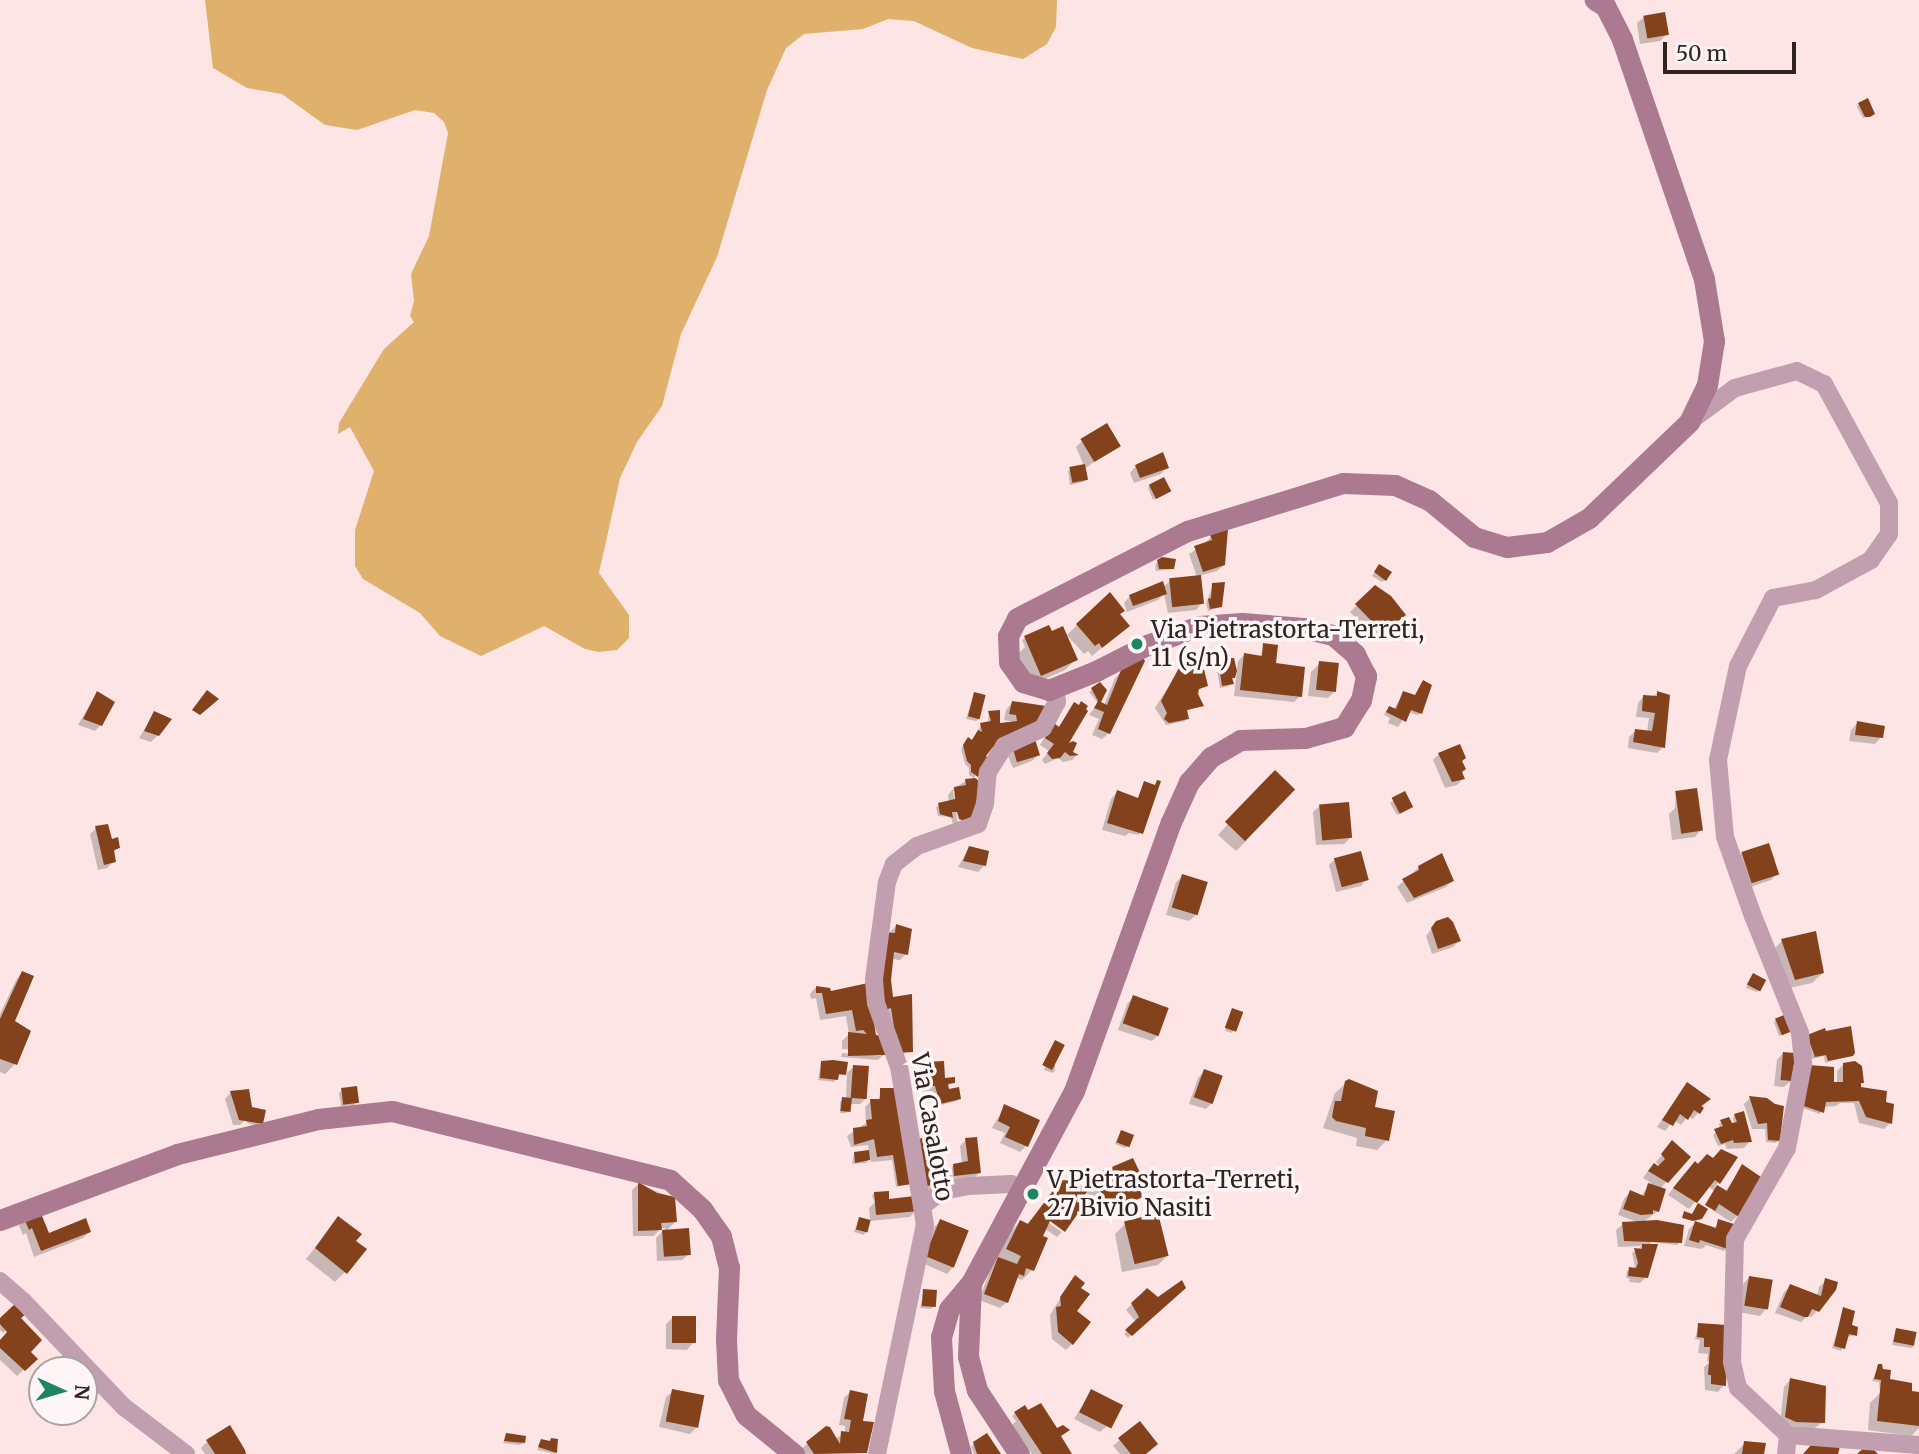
<!DOCTYPE html>
<style>
body{margin:0}
#map{position:relative;width:1919px;height:1454px;overflow:hidden;background:#fce5e4;font-family:Merriweather,serif}
div>[style]{position:absolute}
.forest>*{inset:0;background:#dfb16c}
.shadow>*{inset:0;background:#0003}
.building>*{inset:0;background:#83421c;transform-origin:0 0}
.street>*{height:18px;margin:-9px;padding:0 9px;transform-origin:9px;border-radius:9px;background:#c29fae}
.secondary>*{height:21px;margin:-10.5px;padding:0 10.5px;transform-origin:10.5px;border-radius:10.5px;background:#ab7990}
.dots>*{width:19px;height:19px;translate:-50% -50%;box-sizing:border-box;border:4px solid #fef6f6;border-radius:50%}
span{translate:-50% -50%;white-space:nowrap;text-align:center;line-height:1.15;-webkit-text-stroke:7px #fef6f6;paint-order:stroke}
.poi-label{font-size:24px;color:#302322}
.left{translate:0 -50%;text-align:left}
.street-label{font-size:24px;color:#302322}
.north{position:absolute;left:28px;top:1356px;width:70px;height:70px;box-sizing:border-box;background:#fef6f6;border:2px solid #aca2a1;border-radius:50%;rotate:94deg;font-size:19px;font-weight:700;line-height:28px;text-align:center;color:#302322}
.north::after{content:'';display:block;margin:auto;width:24px;height:32px;background:#1d8560;clip-path:polygon(50% 0,100% 100%,50% 72%,0 100%)}
.scale{position:absolute;left:1663px;top:42px;width:133px;height:32px;box-sizing:border-box;border:4px solid #302322;border-top:0;padding-left:9px;font-size:21px;line-height:24px;white-space:nowrap;color:#302322;-webkit-text-stroke:5px #fef6f6;paint-order:stroke}
</style>
<div id="map">
<div class="forest">
<i style="clip-path:polygon(205px 0,1057px 0,1057px 1px,1056px 27px,1047px 44px,1023px 59px,972px 48px,914px 21px,888px 19px,863px 29px,804px 34px,786px 48px,767px 90px,717px 257px,681px 334px,662px 406px,637px 442px,620px 478px,599px 573px,629px 615px,629px 638px,617px 650px,599px 652px,585px 649px,544px 626px,481px 656px,440px 636px,420px 613px,363px 579px,355px 566px,355px 530px,374px 471px,350px 427px,338px 434px,339px 423px,384px 349px,414px 322px,410px 316px,414px 301px,411px 274px,429px 236px,448px 133px,444px 122px,434px 113px,415px 110px,357px 130px,325px 125px,282px 94px,247px 88px,213px 68px)"></i>
</div>
<div class="shadow">
<i style="clip-path:polygon(1644px 17px,1667px 34px,1660px 41px,1640px 44px,1637px 23px)"></i>
<i style="clip-path:polygon(1859px 104px,1870px 116px,1863px 118px,1857px 107px)"></i>
<i style="clip-path:polygon(1082px 441px,1119px 445px,1084px 469px,1086px 480px,1083px 482px,1070px 485px,1068px 471px,1084px 466px,1076px 447px)"></i>
<i style="clip-path:polygon(1136px 466px,1167px 467px,1161px 474px,1134px 483px,1130px 473px)"></i>
<i style="clip-path:polygon(1150px 485px,1166px 493px,1153px 500px,1148px 488px)"></i>
<i style="clip-path:polygon(1211px 536px,1224px 565px,1217px 571px,1199px 576px,1202px 603px,1196px 610px,1168px 613px,1164px 594px,1158px 600px,1127px 612px,1124px 603px,1130px 596px,1163px 587px,1170px 581px,1197px 577px,1189px 554px,1205px 544px)"></i>
<i style="clip-path:polygon(1158px 562px,1173px 569px,1156px 571px,1155px 565px)"></i>
<i style="clip-path:polygon(1377px 569px,1385px 580px,1382px 582px,1372px 576px)"></i>
<i style="clip-path:polygon(1213px 585px,1220px 607px,1208px 611px,1206px 603px)"></i>
<i style="clip-path:polygon(1375px 587px,1397px 621px,1375px 638px,1350px 612px)"></i>
<i style="clip-path:polygon(1119px 615px,1127px 626px,1092px 656px,1088px 651px,1084px 654px,1067px 635px,1077px 625px)"></i>
<i style="clip-path:polygon(1025px 638px,1075px 660px,1065px 670px,1031px 685px,1018px 654px,1025px 647px,1022px 640px)"></i>
<i style="clip-path:polygon(1264px 645px,1274px 665px,1300px 696px,1294px 702px,1234px 696px,1238px 661px,1244px 655px,1260px 657px)"></i>
<i style="clip-path:polygon(1218px 661px,1234px 677px,1229px 686px,1220px 688px,1216px 664px)"></i>
<i style="clip-path:polygon(1320px 663px,1334px 692px,1328px 698px,1308px 696px,1311px 672px)"></i>
<i style="clip-path:polygon(1180px 668px,1190px 669px,1206px 686px,1197px 690px,1202px 705px,1186px 711px,1185px 721px,1166px 725px,1155px 708px)"></i>
<i style="clip-path:polygon(1122px 671px,1109px 733px,1102px 739px,1092px 735px,1099px 719px,1089px 715px,1098px 703px,1089px 692px,1100px 684px,1099px 703px,1104px 705px,1115px 678px)"></i>
<i style="clip-path:polygon(1423px 682px,1420px 713px,1418px 715px,1408px 712px,1398px 727px,1388px 723px,1390px 718px,1384px 715px,1386px 711px,1393px 710px,1404px 693px,1415px 697px)"></i>
<i style="clip-path:polygon(97px 693px,101px 725px,95px 731px,78px 725px)"></i>
<i style="clip-path:polygon(1657px 693px,1663px 747px,1657px 753px,1628px 748px,1629px 737px,1635px 731px,1647px 732px,1649px 718px,1636px 717px,1638px 703px,1644px 696px,1653px 697px)"></i>
<i style="clip-path:polygon(974px 694px,979px 719px,976px 721px,966px 719px)"></i>
<i style="clip-path:polygon(1012px 703px,1044px 708px,1000px 746px,989px 748px,974px 778px,969px 775px,969px 768px,965px 764px,961px 749px,966px 741px,971px 742px,981px 725px,988px 723px,989px 712px,998px 725px,1015px 722px,1004px 720px,1006px 710px)"></i>
<i style="clip-path:polygon(1075px 704px,1086px 707px,1067px 748px,1077px 755px,1072px 760px,1063px 762px,1058px 758px,1045px 764px,1042px 760px,1049px 751px,1040px 745px,1048px 732px,1058px 728px)"></i>
<i style="clip-path:polygon(155px 713px,158px 735px,151px 742px,139px 738px)"></i>
<i style="clip-path:polygon(1857px 723px,1881px 737px,1875px 744px,1849px 741px,1851px 730px)"></i>
<i style="clip-path:polygon(1014px 749px,1038px 755px,1032px 761px,1013px 768px,1008px 756px)"></i>
<i style="clip-path:polygon(1439px 754px,1461px 761px,1463px 779px,1457px 785px,1445px 788px,1433px 760px)"></i>
<i style="clip-path:polygon(975px 780px,962px 823px,956px 791px,953px 791px,958px 824px,953px 824px,951px 817px,938px 816px,936px 807px,949px 802px,948px 795px,954px 788px,966px 781px)"></i>
<i style="clip-path:polygon(1158px 782px,1139px 835px,1129px 833px,1125px 836px,1102px 830px,1111px 799px,1117px 792px,1137px 801px,1144px 783px,1154px 786px)"></i>
<i style="clip-path:polygon(1265px 782px,1246px 841px,1236px 851px,1218px 835px)"></i>
<i style="clip-path:polygon(1676px 791px,1701px 830px,1695px 837px,1672px 840px,1669px 814px,1675px 808px)"></i>
<i style="clip-path:polygon(1404px 793px,1408px 809px,1397px 815px,1390px 803px)"></i>
<i style="clip-path:polygon(1320px 806px,1351px 837px,1344px 844px,1316px 845px,1313px 812px)"></i>
<i style="clip-path:polygon(96px 828px,118px 848px,112px 853px,114px 861px,107px 868px,98px 870px,90px 834px)"></i>
<i style="clip-path:polygon(969px 848px,984px 866px,978px 872px,958px 867px)"></i>
<i style="clip-path:polygon(1742px 853px,1777px 874px,1771px 880px,1745px 889px,1736px 859px)"></i>
<i style="clip-path:polygon(1335px 859px,1367px 879px,1361px 886px,1336px 892px,1329px 865px)"></i>
<i style="clip-path:polygon(1419px 867px,1452px 881px,1446px 887px,1407px 903px,1397px 887px)"></i>
<i style="clip-path:polygon(1183px 876px,1196px 915px,1189px 921px,1166px 915px,1176px 882px)"></i>
<i style="clip-path:polygon(1437px 922px,1459px 941px,1453px 947px,1432px 954px,1426px 936px)"></i>
<i style="clip-path:polygon(896px 926px,906px 954px,900px 960px,892px 959px,890px 932px)"></i>
<i style="clip-path:polygon(1782px 941px,1823px 973px,1812px 983px,1785px 989px,1772px 951px)"></i>
<i style="clip-path:polygon(22px 973px,11px 1022px,29px 1032px,15px 1064px,5px 1074px,0 1072px,0 1014px,16px 980px)"></i>
<i style="clip-path:polygon(1751px 978px,1759px 989px,1757px 992px,1746px 988px)"></i>
<i style="clip-path:polygon(866px 985px,875px 1036px,884px 1054px,878px 1060px,841px 1057px,842px 1053px,881px 1056px,881px 1052px,842px 1049px,842px 1041px,849px 1034px,846px 1016px,820px 1020px,816px 998px,811px 999px,810px 994px,816px 987px,830px 993px)"></i>
<i style="clip-path:polygon(910px 996px,911px 1051px,895px 1055px,874px 1011px)"></i>
<i style="clip-path:polygon(1133px 997px,1158px 1035px,1152px 1041px,1118px 1030px,1127px 1004px)"></i>
<i style="clip-path:polygon(1233px 1010px,1241px 1013px,1232px 1033px,1225px 1031px)"></i>
<i style="clip-path:polygon(1776px 1019px,1794px 1030px,1779px 1036px,1774px 1022px)"></i>
<i style="clip-path:polygon(1805px 1039px,1851px 1055px,1825px 1063px,1824px 1056px,1812px 1059px)"></i>
<i style="clip-path:polygon(1055px 1042px,1055px 1070px,1053px 1073px,1044px 1070px)"></i>
<i style="clip-path:polygon(1783px 1053px,1791px 1081px,1784px 1087px,1774px 1086px,1777px 1060px)"></i>
<i style="clip-path:polygon(821px 1063px,845px 1074px,837px 1076px,834px 1082px,818px 1080px)"></i>
<i style="clip-path:polygon(924px 1064px,943px 1081px,953px 1082px,947px 1086px,948px 1092px,959px 1099px,956px 1101px,937px 1106px,933px 1091px,918px 1092px,918px 1071px)"></i>
<i style="clip-path:polygon(1843px 1065px,1862px 1082px,1858px 1093px,1884px 1103px,1890px 1123px,1884px 1129px,1859px 1123px,1854px 1103px,1840px 1103px,1836px 1106px,1823px 1107px,1820px 1114px,1799px 1107px,1833px 1082px,1837px 1085px,1837px 1071px)"></i>
<i style="clip-path:polygon(853px 1067px,867px 1098px,860px 1104px,850px 1104px,847px 1113px,840px 1113px,840px 1102px,846px 1099px,847px 1073px)"></i>
<i style="clip-path:polygon(1205px 1071px,1212px 1103px,1206px 1109px,1189px 1104px,1198px 1078px)"></i>
<i style="clip-path:polygon(1346px 1083px,1373px 1108px,1387px 1140px,1377px 1150px,1356px 1146px,1357px 1138px,1323px 1128px,1335px 1093px)"></i>
<i style="clip-path:polygon(1687px 1084px,1709px 1099px,1693px 1119px,1688px 1116px,1681px 1125px,1674px 1120px,1665px 1131px,1657px 1127px)"></i>
<i style="clip-path:polygon(342px 1090px,357px 1102px,354px 1105px,341px 1106px,339px 1093px)"></i>
<i style="clip-path:polygon(881px 1090px,935px 1184px,928px 1191px,910px 1184px,896px 1187px,892px 1160px,871px 1162px,870px 1158px,866px 1163px,852px 1164px,854px 1154px,869px 1152px,868px 1145px,851px 1147px,847px 1136px,866px 1123px,865px 1107px,871px 1101px,878px 1101px)"></i>
<i style="clip-path:polygon(231px 1092px,251px 1109px,259px 1126px,247px 1123px,248px 1117px,240px 1125px,233px 1125px,225px 1099px)"></i>
<i style="clip-path:polygon(1750px 1098px,1779px 1140px,1776px 1143px,1766px 1142px,1765px 1129px,1752px 1129px,1744px 1104px)"></i>
<i style="clip-path:polygon(1005px 1106px,1026px 1146px,1020px 1152px,1000px 1143px,1005px 1133px,992px 1128px)"></i>
<i style="clip-path:polygon(1735px 1115px,1750px 1141px,1744px 1148px,1727px 1149px,1725px 1144px,1718px 1146px,1713px 1135px,1720px 1129px,1719px 1124px,1721px 1122px,1735px 1125px,1733px 1118px)"></i>
<i style="clip-path:polygon(1121px 1132px,1128px 1145px,1125px 1148px,1115px 1144px)"></i>
<i style="clip-path:polygon(966px 1140px,979px 1173px,973px 1179px,948px 1182px,947px 1172px,953px 1166px,962px 1164px,960px 1146px)"></i>
<i style="clip-path:polygon(1672px 1143px,1681px 1165px,1660px 1189px,1658px 1211px,1642px 1223px,1680px 1242px,1677px 1245px,1652px 1242px,1648px 1246px,1646px 1277px,1640px 1283px,1629px 1282px,1630px 1279px,1626px 1278px,1627px 1271px,1635px 1267px,1632px 1253px,1642px 1246px,1618px 1247px,1616px 1230px,1623px 1224px,1640px 1223px,1618px 1215px,1624px 1199px,1630px 1192px,1641px 1196px,1651px 1183px,1643px 1178px,1648px 1171px,1654px 1165px,1662px 1169px,1656px 1162px)"></i>
<i style="clip-path:polygon(1707px 1156px,1718px 1183px,1715px 1186px,1725px 1192px,1742px 1167px,1738px 1215px,1731px 1222px,1714px 1211px,1714px 1191px,1708px 1186px,1689px 1209px,1668px 1195px,1684px 1174px)"></i>
<i style="clip-path:polygon(1132px 1160px,1142px 1181px,1136px 1187px,1140px 1196px,1130px 1206px,1100px 1220px,1085px 1190px,1047px 1222px,1062px 1232px,1057px 1237px,1045px 1229px,1032px 1270px,1022px 1280px,1015px 1277px,1007px 1302px,1000px 1308px,979px 1300px,992px 1265px,1010px 1232px,1020px 1222px,1026px 1225px,1036px 1214px,1083px 1188px,1094px 1177px)"></i>
<i style="clip-path:polygon(638px 1184px,673px 1198px,675px 1222px,666px 1231px,689px 1254px,682px 1260px,657px 1261px,656px 1238px,666px 1228px,661px 1228px,654px 1236px,633px 1236px,632px 1190px)"></i>
<i style="clip-path:polygon(874px 1193px,884px 1201px,916px 1210px,910px 1217px,870px 1221px,869px 1208px,875px 1202px,872px 1196px)"></i>
<i style="clip-path:polygon(25px 1219px,48px 1235px,89px 1232px,83px 1238px,34px 1257px,26px 1233px,23px 1235px,19px 1226px)"></i>
<i style="clip-path:polygon(338px 1219px,353px 1242px,345px 1272px,335px 1282px,306px 1259px)"></i>
<i style="clip-path:polygon(859px 1219px,866px 1232px,864px 1235px,854px 1232px)"></i>
<i style="clip-path:polygon(941px 1221px,953px 1267px,947px 1274px,920px 1262px,934px 1227px)"></i>
<i style="clip-path:polygon(1719px 1221px,1727px 1248px,1724px 1251px,1706px 1245px,1702px 1249px,1684px 1246px,1689px 1229px,1695px 1223px,1714px 1229px)"></i>
<i style="clip-path:polygon(1125px 1224px,1168px 1255px,1158px 1265px,1122px 1272px,1115px 1234px)"></i>
<i style="clip-path:polygon(1749px 1278px,1766px 1309px,1760px 1316px,1738px 1312px,1743px 1284px)"></i>
<i style="clip-path:polygon(1826px 1280px,1817px 1311px,1811px 1317px,1807px 1316px,1801px 1322px,1775px 1313px,1784px 1292px,1790px 1286px,1817px 1297px,1819px 1287px)"></i>
<i style="clip-path:polygon(1069px 1284px,1079px 1288px,1072px 1344px,1066px 1350px,1052px 1339px,1050px 1315px)"></i>
<i style="clip-path:polygon(924px 1291px,934px 1306px,931px 1309px,920px 1308px)"></i>
<i style="clip-path:polygon(1132px 1304px,1161px 1306px,1128px 1338px,1124px 1334px,1136px 1322px,1126px 1310px)"></i>
<i style="clip-path:polygon(1844px 1309px,1855px 1335px,1847px 1337px,1841px 1351px,1832px 1348px)"></i>
<i style="clip-path:polygon(24px 1313px,3px 1333px,0 1330px,0 1321px)"></i>
<i style="clip-path:polygon(672px 1318px,693px 1343px,687px 1350px,666px 1349px,666px 1324px)"></i>
<i style="clip-path:polygon(1699px 1325px,1707px 1325px,1724px 1385px,1718px 1392px,1705px 1390px,1704px 1367px,1710px 1362px,1707px 1361px,1708px 1354px,1698px 1353px,1700px 1340px,1695px 1339px)"></i>
<i style="clip-path:polygon(1896px 1329px,1914px 1345px,1912px 1348px,1892px 1345px)"></i>
<i style="clip-path:polygon(0 1343px,29px 1352px,35px 1359px,17px 1376px,0 1360px)"></i>
<i style="clip-path:polygon(1879px 1365px,1888px 1381px,1910px 1393px,1919px 1394px,1919px 1428px,1911px 1436px,1868px 1430px,1870px 1403px,1880px 1393px,1879px 1382px,1872px 1381px)"></i>
<i style="clip-path:polygon(1790px 1380px,1820px 1385px,1823px 1422px,1812px 1430px,1780px 1423px,1784px 1387px)"></i>
<i style="clip-path:polygon(673px 1391px,697px 1427px,690px 1434px,659px 1427px,666px 1397px)"></i>
<i style="clip-path:polygon(1091px 1391px,1107px 1426px,1100px 1432px,1074px 1419px)"></i>
<i style="clip-path:polygon(850px 1392px,861px 1422px,866px 1452px,803px 1454px,800px 1450px,827px 1428px,835px 1439px,845px 1433px,845px 1426px,839px 1425px,844px 1398px)"></i>
<i style="clip-path:polygon(1024px 1407px,1060px 1437px,1070px 1454px,1032px 1454px,1012px 1425px,1016px 1421px,1012px 1416px)"></i>
<i style="clip-path:polygon(1139px 1423px,1145px 1454px,1120px 1454px,1113px 1446px)"></i>
<i style="clip-path:polygon(506px 1435px,523px 1443px,520px 1445px,503px 1443px)"></i>
<i style="clip-path:polygon(542px 1441px,556px 1441px,555px 1454px,537px 1450px)"></i>
<i style="clip-path:polygon(207px 1442px,244px 1454px,205px 1454px,201px 1448px)"></i>
<i style="clip-path:polygon(1745px 1443px,1763px 1454px,1734px 1454px)"></i>
<i style="clip-path:polygon(974px 1444px,999px 1454px,974px 1454px,971px 1447px)"></i>
</div>
<div class="building">
<i style="left:1665px;top:12px;width:23px;height:22px;rotate:80deg"></i>
<i style="clip-path:polygon(1868px 98px,1875px 114px,1870px 117px,1865px 117px,1858px 103px)"></i>
<i style="left:1107px;top:423px;width:27px;height:31px;rotate:59deg"></i>
<i style="clip-path:polygon(1163px 452px,1169px 468px,1140px 478px,1135px 465px)"></i>
<i style="left:1085px;top:464px;width:16px;height:16px;rotate:79deg"></i>
<i style="left:1164px;top:477px;width:16px;height:17px;rotate:63deg"></i>
<i style="clip-path:polygon(1228px 529px,1225px 565px,1203px 572px,1194px 546px,1212px 540px,1210px 534px)"></i>
<i style="clip-path:polygon(1162px 557px,1176px 559px,1174px 569px,1159px 569px,1157px 560px)"></i>
<i style="clip-path:polygon(1379px 564px,1392px 572px,1386px 581px,1374px 572px)"></i>
<i style="left:1201px;top:575px;width:29px;height:32px;rotate:84deg"></i>
<i style="clip-path:polygon(1163px 581px,1167px 594px,1133px 606px,1129px 595px)"></i>
<i style="clip-path:polygon(1225px 582px,1222px 607px,1210px 609px,1208px 599px,1211px 598px,1212px 583px)"></i>
<i style="clip-path:polygon(1375px 585px,1391px 596px,1406px 615px,1383px 633px,1355px 604px)"></i>
<i style="clip-path:polygon(1110px 592px,1125px 611px,1120px 614px,1130px 626px,1102px 648px,1099px 643px,1095px 646px,1076px 624px)"></i>
<i style="clip-path:polygon(1049px 625px,1052px 631px,1063px 626px,1078px 660px,1041px 676px,1024px 636px)"></i>
<i style="clip-path:polygon(1263px 643px,1278px 645px,1276px 663px,1305px 667px,1302px 697px,1240px 690px,1244px 653px,1262px 656px)"></i>
<i style="clip-path:polygon(1143px 658px,1145px 661px,1110px 734px,1098px 729px,1104px 712px,1094px 708px,1098px 701px,1091px 688px,1100px 682px,1107px 690px,1101px 702px,1107px 705px,1121px 670px)"></i>
<i style="clip-path:polygon(1234px 658px,1237px 671px,1235px 678px,1232px 678px,1234px 684px,1222px 686px,1218px 659px)"></i>
<i style="left:1319px;top:661px;width:20px;height:29px;rotate:6deg"></i>
<i style="clip-path:polygon(1197px 662px,1203px 665px,1208px 686px,1199px 689px,1198px 694px,1204px 706px,1187px 710px,1189px 719px,1169px 723px,1164px 719px,1167px 713px,1161px 701px,1180px 666px,1193px 668px,1192px 665px)"></i>
<i style="clip-path:polygon(1423px 680px,1432px 685px,1422px 714px,1411px 710px,1406px 722px,1386px 712px,1389px 706px,1396px 709px,1403px 691px,1415px 695px)"></i>
<i style="clip-path:polygon(207px 690px,219px 699px,200px 715px,192px 710px)"></i>
<i style="clip-path:polygon(97px 691px,115px 702px,102px 726px,83px 719px)"></i>
<i style="clip-path:polygon(1657px 691px,1670px 695px,1665px 748px,1633px 742px,1635px 729px,1652px 731px,1655px 713px,1642px 711px,1643px 695px,1657px 696px)"></i>
<i style="left:974px;top:692px;width:12px;height:25px;rotate:14deg"></i>
<i style="clip-path:polygon(1012px 701px,1046px 706px,1044px 720px,996px 748px,993px 747px,986px 756px,988px 758px,978px 777px,971px 772px,971px 765px,967px 761px,963px 745px,968px 737px,972px 740px,978px 730px,982px 732px,980px 723px,991px 721px,988px 711px,1000px 710px,1000px 723px,1017px 721px,1016px 715px,1009px 714px)"></i>
<i style="clip-path:polygon(1081px 701px,1088px 706px,1086px 709px,1088px 711px,1069px 743px,1073px 741px,1077px 743px,1073px 752px,1079px 755px,1070px 756px,1065px 752px,1060px 758px,1052px 759px,1047px 753px,1054px 744px,1045px 738px,1054px 723px,1059px 727px,1074px 702px,1079px 705px)"></i>
<i style="clip-path:polygon(154px 711px,172px 719px,159px 736px,144px 731px)"></i>
<i style="clip-path:polygon(1857px 721px,1885px 726px,1883px 738px,1855px 735px)"></i>
<i style="left:1035px;top:739px;width:17px;height:24px;rotate:73deg"></i>
<i style="clip-path:polygon(1460px 744px,1466px 758px,1462px 761px,1466px 769px,1462px 772px,1465px 779px,1452px 782px,1438px 753px)"></i>
<i style="left:1275px;top:770px;width:28px;height:72px;rotate:44deg"></i>
<i style="clip-path:polygon(975px 778px,979px 781px,975px 817px,964px 821px,959px 819px,957px 812px,952px 812px,953px 818px,940px 814px,938px 803px,955px 799px,954px 787px,966px 785px,965px 779px)"></i>
<i style="clip-path:polygon(1157px 780px,1161px 781px,1143px 834px,1107px 823px,1117px 790px,1138px 798px,1144px 781px,1155px 785px)"></i>
<i style="left:1697px;top:788px;width:43px;height:22px;rotate:82deg"></i>
<i style="left:1405px;top:791px;width:18px;height:15px;rotate:63deg"></i>
<i style="left:1349px;top:802px;width:36px;height:30px;rotate:85deg"></i>
<i style="clip-path:polygon(108px 824px,112px 839px,118px 837px,120px 848px,114px 850px,116px 862px,104px 865px,95px 826px)"></i>
<i style="left:1769px;top:843px;width:33px;height:29px;rotate:72deg"></i>
<i style="clip-path:polygon(969px 846px,989px 851px,986px 866px,963px 861px)"></i>
<i style="left:1361px;top:851px;width:30px;height:28px;rotate:75deg"></i>
<i style="clip-path:polygon(1442px 853px,1454px 881px,1414px 898px,1402px 879px,1419px 870px,1418px 866px)"></i>
<i style="left:1182px;top:874px;width:27px;height:35px;rotate:17deg"></i>
<i style="clip-path:polygon(1448px 917px,1453px 922px,1461px 941px,1438px 949px,1431px 928px,1436px 921px)"></i>
<i style="clip-path:polygon(896px 924px,912px 929px,908px 955px,894px 952px,891px 980px,893px 997px,912px 994px,913px 1052px,898px 1053px,891px 1008px,881px 1011px,881px 932px,895px 933px)"></i>
<i style="clip-path:polygon(1816px 931px,1824px 973px,1795px 980px,1781px 939px)"></i>
<i style="clip-path:polygon(22px 971px,34px 976px,15px 1021px,31px 1031px,17px 1065px,0 1059px,0 1019px)"></i>
<i style="left:1753px;top:973px;width:15px;height:13px;rotate:28deg"></i>
<i style="clip-path:polygon(868px 983px,876px 1035px,883px 1036px,886px 1055px,848px 1056px,848px 1032px,867px 1034px,863px 1030px,856px 1031px,852px 1010px,826px 1014px,822px 993px,816px 993px,816px 986px,830px 988px,831px 991px)"></i>
<i style="left:1133px;top:995px;width:38px;height:30px;rotate:20deg"></i>
<i style="left:1232px;top:1008px;width:12px;height:21px;rotate:20deg"></i>
<i style="left:1789px;top:1013px;width:18px;height:15px;rotate:68deg"></i>
<i style="clip-path:polygon(1851px 1026px,1855px 1053px,1853px 1056px,1828px 1061px,1826px 1055px,1815px 1057px,1807px 1035px,1825px 1028px,1826px 1031px)"></i>
<i style="left:1055px;top:1040px;width:11px;height:28px;rotate:27deg"></i>
<i style="left:1783px;top:1052px;width:12px;height:28px;rotate:5deg"></i>
<i style="clip-path:polygon(833px 1060px,848px 1062px,846px 1075px,839px 1074px,838px 1080px,820px 1078px,821px 1061px)"></i>
<i style="clip-path:polygon(944px 1061px,945px 1078px,955px 1077px,955px 1083px,948px 1084px,949px 1089px,959px 1087px,961px 1099px,940px 1104px,935px 1086px,924px 1086px,923px 1062px)"></i>
<i style="clip-path:polygon(1855px 1061px,1862px 1066px,1864px 1083px,1861px 1083px,1861px 1087px,1887px 1091px,1886px 1102px,1894px 1104px,1892px 1124px,1866px 1117px,1859px 1101px,1826px 1102px,1824px 1113px,1801px 1105px,1809px 1065px,1834px 1067px,1834px 1082px,1843px 1082px,1843px 1063px)"></i>
<i style="left:853px;top:1065px;width:16px;height:33px;rotate:4deg"></i>
<i style="left:1204px;top:1069px;width:20px;height:30px;rotate:20deg"></i>
<i style="clip-path:polygon(1349px 1079px,1378px 1091px,1375px 1107px,1395px 1111px,1389px 1141px,1365px 1136px,1366px 1128px,1336px 1121px,1332px 1117px,1335px 1101px,1341px 1101px,1345px 1081px)"></i>
<i style="clip-path:polygon(1687px 1082px,1711px 1099px,1701px 1106px,1704px 1108px,1700px 1114px,1694px 1110px,1688px 1120px,1680px 1114px,1673px 1126px,1662px 1120px)"></i>
<i style="left:357px;top:1086px;width:17px;height:16px;rotate:83deg"></i>
<i style="clip-path:polygon(880px 1088px,897px 1088px,912px 1184px,898px 1186px,893px 1155px,877px 1157px,874px 1139px,854px 1145px,853px 1128px,867px 1126px,866px 1120px,872px 1119px,870px 1099px,880px 1099px)"></i>
<i style="clip-path:polygon(249px 1089px,252px 1107px,266px 1110px,263px 1124px,239px 1120px,230px 1091px)"></i>
<i style="clip-path:polygon(1749px 1096px,1767px 1098px,1775px 1104px,1784px 1106px,1780px 1141px,1768px 1140px,1767px 1123px,1758px 1124px)"></i>
<i style="left:842px;top:1097px;width:10px;height:14px;rotate:6deg"></i>
<i style="clip-path:polygon(1004px 1104px,1040px 1120px,1028px 1147px,1005px 1137px,1010px 1127px,998px 1121px)"></i>
<i style="clip-path:polygon(1744px 1111px,1752px 1142px,1734px 1143px,1733px 1140px,1721px 1144px,1714px 1129px,1723px 1126px,1720px 1120px,1729px 1117px,1732px 1123px,1737px 1122px,1734px 1114px)"></i>
<i style="left:1121px;top:1130px;width:14px;height:13px;rotate:21deg"></i>
<i style="clip-path:polygon(935px 1137px,936px 1145px,932px 1145px,938px 1179px,937px 1185px,923px 1186px,913px 1139px)"></i>
<i style="clip-path:polygon(977px 1137px,981px 1173px,954px 1176px,953px 1164px,968px 1161px,965px 1138px)"></i>
<i style="clip-path:polygon(1672px 1140px,1691px 1157px,1668px 1183px,1648px 1171px,1654px 1163px,1658px 1166px,1665px 1159px,1661px 1154px)"></i>
<i style="clip-path:polygon(1721px 1149px,1738px 1157px,1720px 1184px,1715px 1180px,1697px 1203px,1673px 1188px,1695px 1161px,1698px 1164px,1707px 1154px,1713px 1158px)"></i>
<i style="clip-path:polygon(869px 1150px,870px 1160px,855px 1163px,854px 1152px)"></i>
<i style="clip-path:polygon(1133px 1158px,1144px 1181px,1137px 1184px,1143px 1197px,1110px 1211px,1093px 1175px)"></i>
<i style="clip-path:polygon(1742px 1164px,1761px 1177px,1739px 1217px,1719px 1204px,1715px 1211px,1705px 1205px,1717px 1185px,1727px 1191px)"></i>
<i style="clip-path:polygon(1061px 1180px,1076px 1181px,1088px 1190px,1080px 1203px,1083px 1206px,1065px 1232px,1050px 1221px,1043px 1236px,1048px 1238px,1034px 1271px,1026px 1268px,1024px 1276px,1019px 1274px,1008px 1303px,984px 1294px,998px 1257px,1017px 1264px,1021px 1256px,1006px 1249px,1020px 1220px,1028px 1224px)"></i>
<i style="clip-path:polygon(638px 1182px,657px 1193px,675px 1197px,677px 1222px,661px 1223px,662px 1230px,638px 1231px)"></i>
<i style="clip-path:polygon(1648px 1183px,1666px 1189px,1659px 1212px,1653px 1210px,1653px 1214px,1641px 1215px,1623px 1209px,1630px 1190px,1644px 1196px)"></i>
<i style="clip-path:polygon(889px 1191px,889px 1199px,915px 1196px,918px 1211px,876px 1215px,874px 1192px)"></i>
<i style="clip-path:polygon(1698px 1203px,1708px 1209px,1702px 1219px,1693px 1221px,1682px 1218px,1684px 1211px,1692px 1214px)"></i>
<i style="clip-path:polygon(40px 1211px,49px 1233px,86px 1218px,91px 1232px,41px 1251px,32px 1228px,29px 1230px,24px 1218px)"></i>
<i style="left:1158px;top:1213px;width:44px;height:35px;rotate:76deg"></i>
<i style="clip-path:polygon(338px 1216px,362px 1234px,356px 1241px,367px 1249px,347px 1274px,315px 1248px)"></i>
<i style="left:859px;top:1217px;width:12px;height:13px;rotate:14deg"></i>
<i style="left:940px;top:1219px;width:31px;height:40px;rotate:22deg"></i>
<i style="clip-path:polygon(1718px 1219px,1737px 1225px,1728px 1249px,1700px 1240px,1699px 1243px,1689px 1240px,1695px 1221px,1716px 1228px)"></i>
<i style="clip-path:polygon(1657px 1220px,1684px 1225px,1682px 1243px,1624px 1241px,1622px 1222px)"></i>
<i style="left:689px;top:1228px;width:27px;height:27px;rotate:86deg"></i>
<i style="clip-path:polygon(1642px 1244px,1658px 1244px,1648px 1278px,1628px 1276px,1629px 1267px,1636px 1268px,1638px 1263px,1634px 1248px,1642px 1249px)"></i>
<i style="clip-path:polygon(1075px 1275px,1085px 1283px,1081px 1288px,1090px 1294px,1077px 1311px,1091px 1322px,1073px 1345px,1058px 1332px,1056px 1307px,1061px 1306px,1060px 1297px)"></i>
<i style="left:1749px;top:1276px;width:24px;height:30px;rotate:9deg"></i>
<i style="clip-path:polygon(1825px 1278px,1838px 1282px,1836px 1290px,1819px 1312px,1812px 1309px,1808px 1317px,1804px 1317px,1780px 1307px,1790px 1284px,1821px 1296px)"></i>
<i style="clip-path:polygon(1182px 1280px,1186px 1288px,1132px 1336px,1125px 1330px,1139px 1317px,1131px 1303px,1141px 1294px,1147px 1288px,1158px 1297px)"></i>
<i style="left:923px;top:1289px;width:14px;height:17px;rotate:4deg"></i>
<i style="clip-path:polygon(17px 1302px,27px 1313px,21px 1318px,42px 1340px,31px 1352px,38px 1359px,25px 1371px,0 1348px,0 1340px,7px 1332px,0 1324px,0 1318px)"></i>
<i style="clip-path:polygon(1843px 1307px,1855px 1311px,1852px 1325px,1858px 1327px,1857px 1336px,1849px 1334px,1845px 1349px,1834px 1346px)"></i>
<i style="left:672px;top:1316px;width:24px;height:27px"></i>
<i style="clip-path:polygon(1698px 1323px,1727px 1325px,1726px 1386px,1711px 1384px,1711px 1375px,1708px 1375px,1710px 1347px,1704px 1347px,1704px 1338px,1697px 1337px)"></i>
<i style="left:1896px;top:1328px;width:21px;height:14px;rotate:11deg"></i>
<i style="clip-path:polygon(1878px 1364px,1882px 1364px,1883px 1369px,1891px 1370px,1890px 1379px,1912px 1383px,1912px 1391px,1919px 1392px,1919px 1426px,1877px 1421px,1881px 1380px,1874px 1379px)"></i>
<i style="clip-path:polygon(1790px 1378px,1826px 1386px,1825px 1423px,1796px 1422px,1785px 1417px)"></i>
<i style="left:672px;top:1389px;width:33px;height:33px;rotate:11deg"></i>
<i style="left:1091px;top:1389px;width:36px;height:26px;rotate:27deg"></i>
<i style="clip-path:polygon(850px 1390px,868px 1394px,863px 1421px,874px 1422px,867px 1453px,814px 1454px,806px 1442px,826px 1426px,830px 1427px,840px 1444px,841px 1431px,849px 1432px,851px 1420px,844px 1419px)"></i>
<i style="clip-path:polygon(1041px 1403px,1057px 1428px,1063px 1425px,1070px 1430px,1061px 1436px,1072px 1454px,1042px 1454px,1014px 1412px,1025px 1405px,1028px 1410px)"></i>
<i style="clip-path:polygon(1140px 1421px,1158px 1444px,1146px 1454px,1131px 1454px,1118px 1438px)"></i>
<i style="clip-path:polygon(230px 1425px,245px 1450px,246px 1454px,215px 1454px,206px 1440px)"></i>
<i style="clip-path:polygon(506px 1433px,526px 1436px,525px 1443px,504px 1441px)"></i>
<i style="clip-path:polygon(987px 1433px,1001px 1454px,977px 1454px,973px 1442px)"></i>
<i style="clip-path:polygon(551px 1438px,558px 1439px,557px 1453px,538px 1447px,541px 1439px,550px 1441px)"></i>
<i style="clip-path:polygon(1842px 1439px,1838px 1454px,1803px 1454px,1811px 1445px)"></i>
<i style="clip-path:polygon(1744px 1441px,1766px 1443px,1764px 1454px,1742px 1454px)"></i>
<i style="clip-path:polygon(1868px 1444px,1878px 1454px,1857px 1454px)"></i>
</div>
<div class="street">
<i style="left:1689px;top:422px;width:57px;rotate:-36.5deg"></i>
<i style="left:1735px;top:388px;width:64px;rotate:-15.3deg"></i>
<i style="left:1797px;top:371px;width:30px;rotate:26deg"></i>
<i style="left:1824px;top:384px;width:136px;rotate:61.4deg"></i>
<i style="left:1889px;top:503px;width:31px;rotate:90deg"></i>
<i style="left:1889px;top:534px;width:32px;rotate:125deg"></i>
<i style="left:1871px;top:560px;width:63px;rotate:151.4deg"></i>
<i style="left:1816px;top:590px;width:44px;rotate:169.5deg"></i>
<i style="left:1773px;top:598px;width:76px;rotate:117.2deg"></i>
<i style="left:1738px;top:666px;width:96px;rotate:102deg"></i>
<i style="left:1718px;top:760px;width:77px;rotate:84.8deg"></i>
<i style="left:1725px;top:837px;width:84px;rotate:70.5deg"></i>
<i style="left:1753px;top:916px;width:126px;rotate:68.1deg"></i>
<i style="left:1800px;top:1033px;width:31px;rotate:84deg"></i>
<i style="left:1803px;top:1064px;width:86px;rotate:100.8deg"></i>
<i style="left:1787px;top:1148px;width:105px;rotate:119.7deg"></i>
<i style="left:1735px;top:1239px;width:123px;rotate:91.4deg"></i>
<i style="left:1732px;top:1362px;width:27px;rotate:77deg"></i>
<i style="left:1738px;top:1388px;width:69px;rotate:43.2deg"></i>
<i style="left:1788px;top:1435px;width:19px;rotate:96deg"></i>
<i style="left:922px;top:1206px;width:26px;rotate:-36deg"></i>
<i style="left:943px;top:1191px;width:26px;rotate:-11deg"></i>
<i style="left:969px;top:1186px;width:42px;rotate:-2.7deg"></i>
<i style="left:1011px;top:1184px;width:11px;rotate:27deg"></i>
<i style="left:0;top:1281px;width:30px;rotate:41deg"></i>
<i style="left:23px;top:1301px;width:146px;rotate:46.4deg"></i>
<i style="left:124px;top:1407px;width:78px;rotate:37.2deg"></i>
<i style="left:1788px;top:1435px;width:131px;rotate:4.4deg"></i>
<i style="left:877px;top:1454px;width:234px;rotate:-78.2deg"></i>
<i style="left:925px;top:1225px;width:160px;rotate:-99.3deg"></i>
<i style="left:899px;top:1067px;width:68px;rotate:-109.8deg"></i>
<i style="left:876px;top:1003px;width:24px;rotate:-95deg"></i>
<i style="left:874px;top:979px;width:98px;rotate:-82.4deg"></i>
<i style="left:887px;top:882px;width:19px;rotate:-69deg"></i>
<i style="left:894px;top:864px;width:29px;rotate:-38deg"></i>
<i style="left:917px;top:846px;width:65px;rotate:-19.8deg"></i>
<i style="left:978px;top:824px;width:21px;rotate:-71deg"></i>
<i style="left:985px;top:804px;width:32px;rotate:-85deg"></i>
<i style="left:988px;top:772px;width:31px;rotate:-58deg"></i>
<i style="left:1004px;top:746px;width:43px;rotate:-24.8deg"></i>
<i style="left:1043px;top:728px;width:30px;rotate:-62deg"></i>
<i style="left:1057px;top:702px;width:15px;rotate:-98deg"></i>
</div>
<div class="secondary">
<i style="left:0;top:1220px;width:189px;rotate:-20.4deg"></i>
<i style="left:177px;top:1154px;width:145px;rotate:-13.9deg"></i>
<i style="left:318px;top:1119px;width:74px;rotate:-6.2deg"></i>
<i style="left:392px;top:1111px;width:286px;rotate:13.9deg"></i>
<i style="left:670px;top:1180px;width:43px;rotate:42.2deg"></i>
<i style="left:702px;top:1209px;width:33px;rotate:55deg"></i>
<i style="left:721px;top:1236px;width:32px;rotate:76deg"></i>
<i style="left:729px;top:1267px;width:73px;rotate:92.4deg"></i>
<i style="left:726px;top:1340px;width:40px;rotate:87.1deg"></i>
<i style="left:728px;top:1380px;width:39px;rotate:63deg"></i>
<i style="left:746px;top:1415px;width:62px;rotate:39.1deg"></i>
<i style="left:961px;top:1454px;width:65px;rotate:-105.1deg"></i>
<i style="left:944px;top:1391px;width:54px;rotate:-93.2deg"></i>
<i style="left:941px;top:1337px;width:29px;rotate:-74deg"></i>
<i style="left:949px;top:1309px;width:34px;rotate:-50deg"></i>
<i style="left:1019px;top:1454px;width:77px;rotate:-123.3deg"></i>
<i style="left:977px;top:1390px;width:35px;rotate:-105deg"></i>
<i style="left:968px;top:1356px;width:73px;rotate:-87.6deg"></i>
<i style="left:971px;top:1283px;width:218px;rotate:-61.8deg"></i>
<i style="left:1074px;top:1091px;width:286px;rotate:-70.2deg"></i>
<i style="left:1171px;top:822px;width:44px;rotate:-65.8deg"></i>
<i style="left:1189px;top:782px;width:33px;rotate:-49deg"></i>
<i style="left:1211px;top:757px;width:34px;rotate:-30deg"></i>
<i style="left:1240px;top:740px;width:65px;rotate:-1.8deg"></i>
<i style="left:1305px;top:738px;width:41px;rotate:-15.8deg"></i>
<i style="left:1344px;top:727px;width:32px;rotate:-58deg"></i>
<i style="left:1361px;top:700px;width:25px;rotate:-78deg"></i>
<i style="left:1366px;top:676px;width:25px;rotate:-117deg"></i>
<i style="left:1355px;top:654px;width:29px;rotate:-139deg"></i>
<i style="left:1333px;top:635px;width:31px;rotate:-167deg"></i>
<i style="left:1303px;top:628px;width:61px;rotate:-175.3deg"></i>
<i style="left:1242px;top:623px;width:43px;rotate:176deg"></i>
<i style="left:1199px;top:626px;width:55px;rotate:159.9deg"></i>
<i style="left:1147px;top:645px;width:57px;rotate:153deg"></i>
<i style="left:1096px;top:671px;width:51px;rotate:158deg"></i>
<i style="left:1049px;top:690px;width:27px;rotate:-163deg"></i>
<i style="left:1023px;top:682px;width:24px;rotate:-125deg"></i>
<i style="left:1009px;top:662px;width:26px;rotate:-92deg"></i>
<i style="left:1008px;top:636px;width:20px;rotate:-63deg"></i>
<i style="left:1017px;top:618px;width:191px;rotate:-27.1deg"></i>
<i style="left:1187px;top:531px;width:163px;rotate:-17.1deg"></i>
<i style="left:1343px;top:483px;width:52px;rotate:2.2deg"></i>
<i style="left:1395px;top:485px;width:37px;rotate:24deg"></i>
<i style="left:1429px;top:500px;width:58px;rotate:39.4deg"></i>
<i style="left:1474px;top:537px;width:34px;rotate:17deg"></i>
<i style="left:1507px;top:547px;width:40px;rotate:-7.1deg"></i>
<i style="left:1547px;top:542px;width:48px;rotate:-29.7deg"></i>
<i style="left:1589px;top:518px;width:139px;rotate:-43.8deg"></i>
<i style="left:1689px;top:422px;width:41px;rotate:-64.1deg"></i>
<i style="left:1707px;top:385px;width:45px;rotate:-81deg"></i>
<i style="left:1714px;top:341px;width:63px;rotate:-99.2deg"></i>
<i style="left:1704px;top:279px;width:254px;rotate:-108.9deg"></i>
<i style="left:1622px;top:39px;width:37px;rotate:-117deg"></i>
<i style="left:1605px;top:6px;width:12px;rotate:-149deg"></i>
</div>
<div class="dots">
<i style="left:1137px;top:644px;background:#1d8560"></i>
<i style="left:1033px;top:1194px;background:#1d8560"></i>
</div>
<div class="poi-label">
<span class="left" style="left:1151px;top:644px">Via Pietrastorta-Terreti,<br>11 (s/n)</span>
<span class="left" style="left:1047px;top:1194px">V Pietrastorta-Terreti,<br>27 Bivio Nasiti</span>
</div>
<div class="street-label">
<span style="left:932px;top:1127px;rotate:80deg">Via Casalotto</span>
</div>
<div class="north">N</div>
<div class="scale">50 m</div>
</div>
